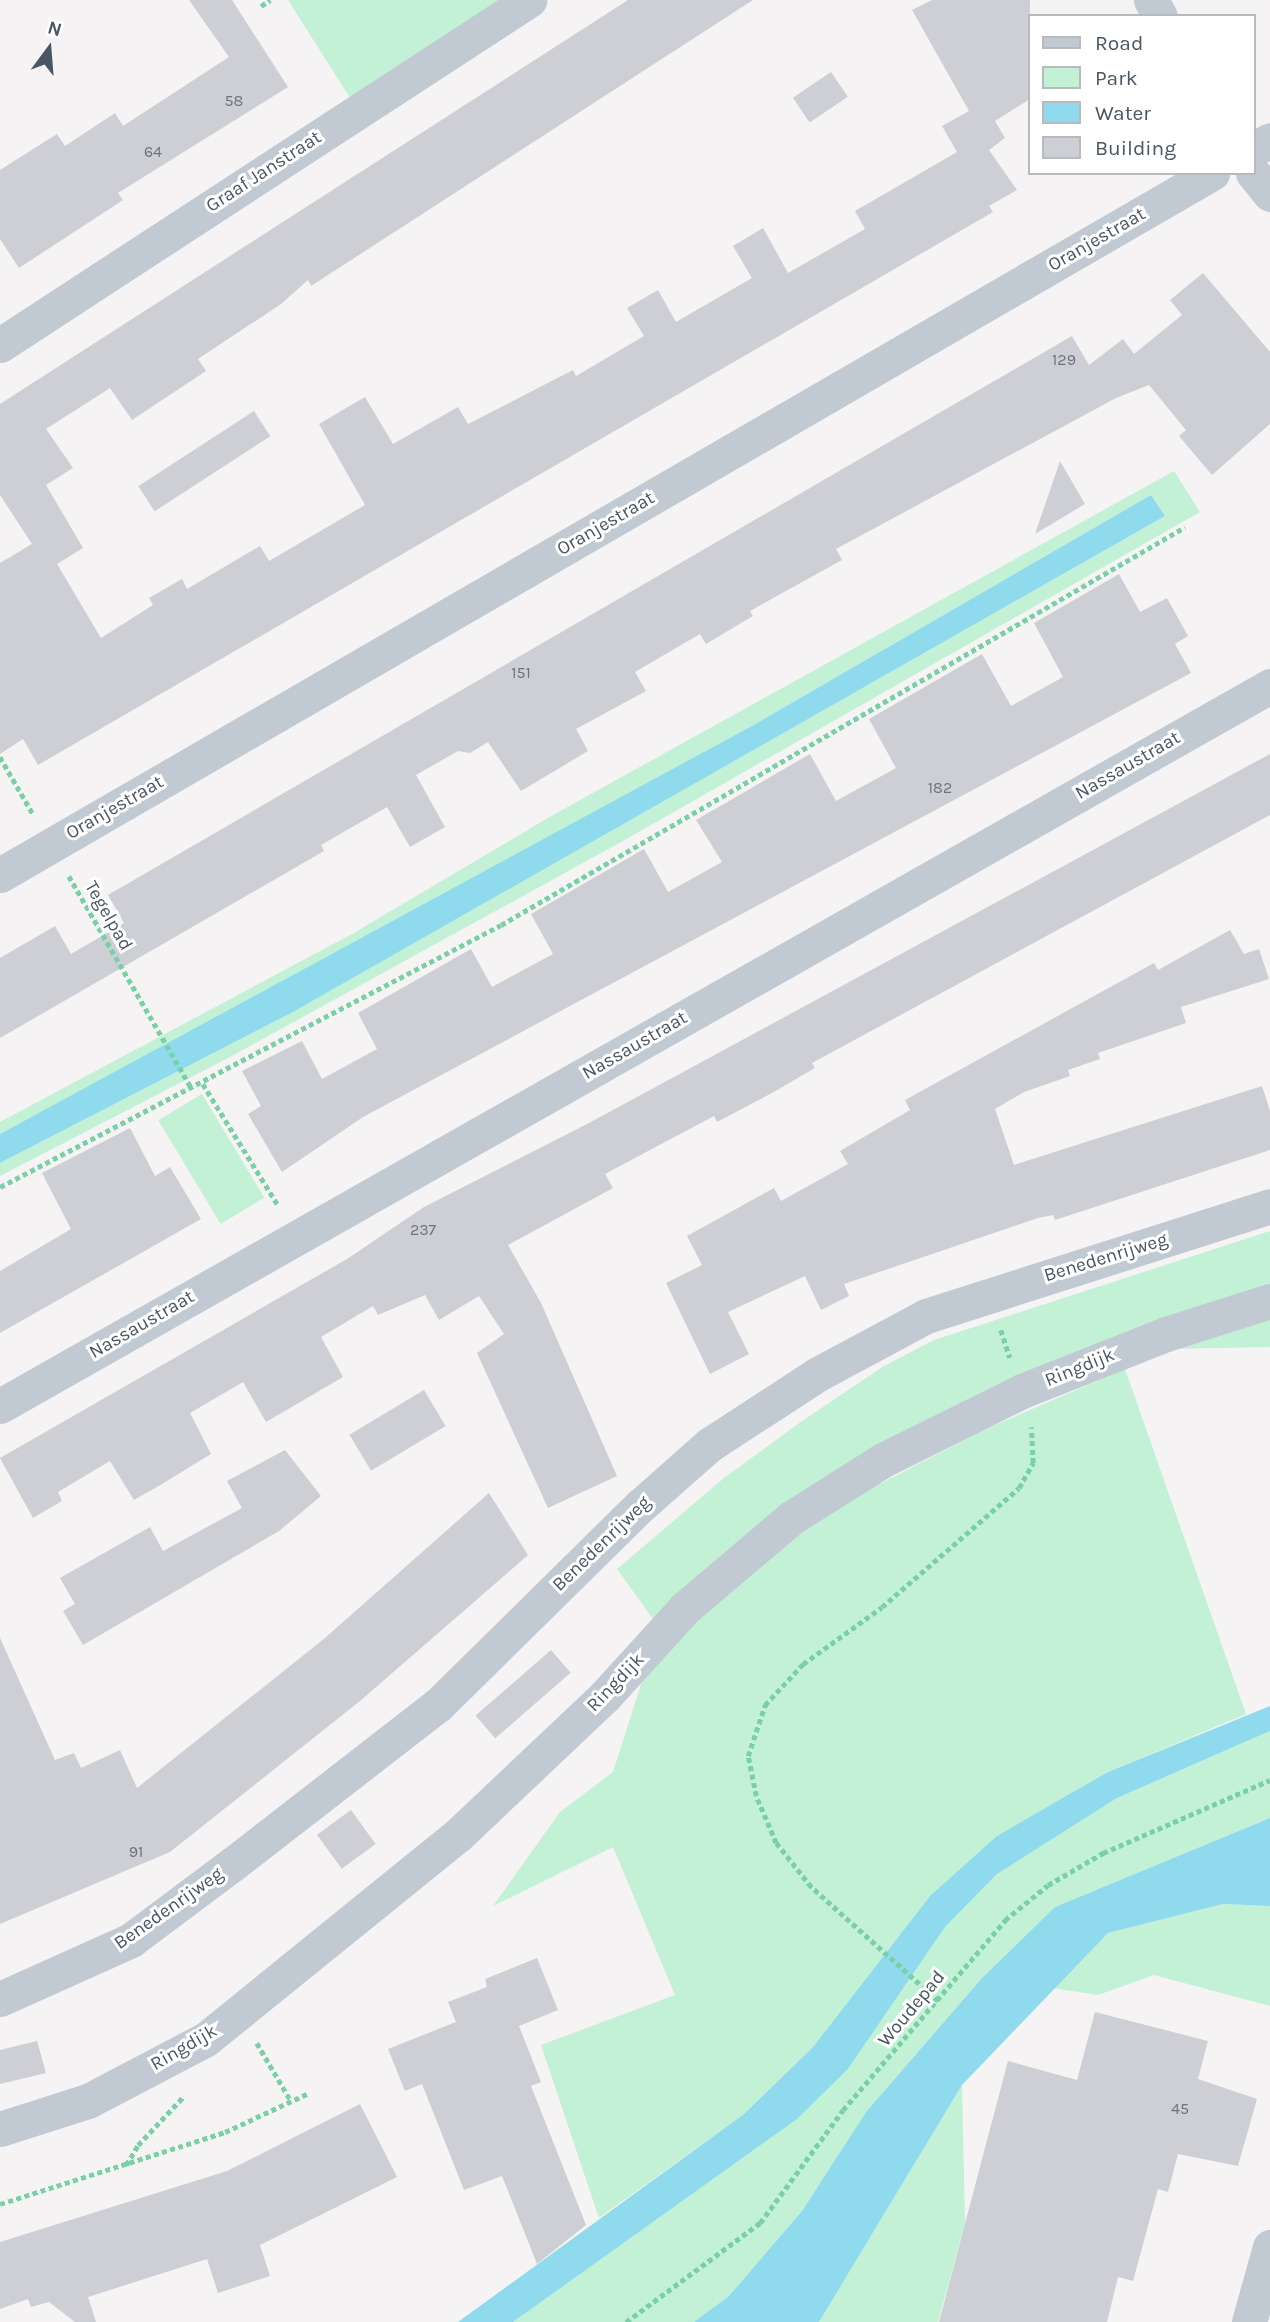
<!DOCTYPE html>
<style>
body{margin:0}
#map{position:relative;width:1270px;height:2322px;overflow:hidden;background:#f5f3f3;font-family:Karla,sans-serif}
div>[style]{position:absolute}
.green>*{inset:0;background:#c3f1d5;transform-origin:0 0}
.water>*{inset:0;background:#90daee}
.building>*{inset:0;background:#cdcfd5;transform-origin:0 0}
.path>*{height:4.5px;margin-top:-2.25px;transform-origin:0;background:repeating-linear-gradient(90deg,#7ad0a6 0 5px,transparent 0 8.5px)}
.street>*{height:35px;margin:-17.5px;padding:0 17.5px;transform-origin:17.5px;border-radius:17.5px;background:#c1cad2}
span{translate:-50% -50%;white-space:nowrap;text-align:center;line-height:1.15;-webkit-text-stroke:6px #fff;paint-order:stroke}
.number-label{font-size:16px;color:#6b747e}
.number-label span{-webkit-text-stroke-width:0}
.street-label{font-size:19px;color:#4a5661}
.legend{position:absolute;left:1028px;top:14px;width:228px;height:161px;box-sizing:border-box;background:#fff;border:2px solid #b7bbc0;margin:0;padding:9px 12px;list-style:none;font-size:21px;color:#4a5661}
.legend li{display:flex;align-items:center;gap:14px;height:35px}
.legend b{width:35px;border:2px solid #b7bbc0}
.north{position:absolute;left:14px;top:14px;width:70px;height:70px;-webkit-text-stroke:5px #fff;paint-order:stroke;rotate:16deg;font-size:19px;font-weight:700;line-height:28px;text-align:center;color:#4a5661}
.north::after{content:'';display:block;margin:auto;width:24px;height:32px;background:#4a5661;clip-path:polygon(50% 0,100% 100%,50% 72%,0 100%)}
</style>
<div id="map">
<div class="green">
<i style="clip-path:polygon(288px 0,511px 0,352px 101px)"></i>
<i style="clip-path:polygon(1174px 471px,1200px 512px,623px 841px,230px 1057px,0 1176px,0 1163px,293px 1012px,1165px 516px,1151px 495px,750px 727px,276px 987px,0 1134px,0 1122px,352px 934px,553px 815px)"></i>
<i style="left:202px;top:1094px;width:121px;height:51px;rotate:59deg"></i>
<i style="clip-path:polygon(1270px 1231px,1270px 1286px,1031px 1377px,656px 1623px,617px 1569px,724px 1478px,802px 1421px,884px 1366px,934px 1340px)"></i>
<i style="clip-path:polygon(1270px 1314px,1270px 1347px,1165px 1349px)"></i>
<i style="clip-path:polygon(1125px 1369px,1246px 1714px,1108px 1772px,930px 1896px,813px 2047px,744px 2114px,599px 2218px,541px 2045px,675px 1995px,613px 1847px,493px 1906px,560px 1812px,613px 1772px,642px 1681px,721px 1592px,806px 1522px,986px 1429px)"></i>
<i style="clip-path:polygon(1270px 1731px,1270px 1818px,1055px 1907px,982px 1978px,866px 2112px,802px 2211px,729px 2296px,694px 2322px,513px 2322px,797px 2118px,848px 2069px,945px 1927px,997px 1874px,1117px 1798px)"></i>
<i style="clip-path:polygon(1223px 1904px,1270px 1906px,1270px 2006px,1154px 1975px,1098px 1995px,1052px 1988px,1108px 1933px)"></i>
<i style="clip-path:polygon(962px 2085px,965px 2223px,938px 2322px,819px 2322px)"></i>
</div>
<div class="water">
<i style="clip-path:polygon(1151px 495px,1165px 516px,293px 1012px,0 1163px,0 1134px,750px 727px)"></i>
<i style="clip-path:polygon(1270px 1706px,1270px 1731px,1117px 1798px,997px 1874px,945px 1927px,848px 2069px,797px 2119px,513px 2322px,458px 2322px,744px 2114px,813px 2047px,930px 1896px,997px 1836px,1108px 1772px)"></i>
<i style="clip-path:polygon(1270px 1818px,1270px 1906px,1223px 1904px,1108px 1933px,962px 2085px,819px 2322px,694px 2322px,729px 2296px,802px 2211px,866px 2112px,982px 1978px,1055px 1907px)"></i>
</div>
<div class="building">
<i style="clip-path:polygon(189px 0,232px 0,288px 87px,118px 193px,123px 200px,19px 268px,0 239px,0 170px,57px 134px,65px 146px,115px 113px,123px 126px,229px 57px)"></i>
<i style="clip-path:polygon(628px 0,753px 0,311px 286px,308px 280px,281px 304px,198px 359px,206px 371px,132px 420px,110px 388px,46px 429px,73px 468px,46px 485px,83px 548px,57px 564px,101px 638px,153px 605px,149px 598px,182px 579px,187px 589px,260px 546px,269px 561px,365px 505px,319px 424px,365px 397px,393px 444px,458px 407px,468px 424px,573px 370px,576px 376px,644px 336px,627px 308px,658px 290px,676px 322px,752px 278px,733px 246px,763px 228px,788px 273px,865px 229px,855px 211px,957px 152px,942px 126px,969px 111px,912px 10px,932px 0,1030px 0,1030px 99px,995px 121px,1005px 138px,989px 150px,1017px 190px,989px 206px,993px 212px,38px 765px,23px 739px,0 754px,0 563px,32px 544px,0 495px,0 404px)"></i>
<i style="left:831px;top:72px;width:30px;height:46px;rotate:56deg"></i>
<i style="clip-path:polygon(1203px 273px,1270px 352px,1270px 424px,1212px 475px,1179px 436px,1186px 430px,1149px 385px,1116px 398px,836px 549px,842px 560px,750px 611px,753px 616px,706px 644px,700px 634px,635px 672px,646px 691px,576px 729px,588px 751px,521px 791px,488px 742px,470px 753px,458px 751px,416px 775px,445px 827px,410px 847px,387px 807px,321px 845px,324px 851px,0 1038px,0 958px,55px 926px,71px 954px,124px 923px,108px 895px,1072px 336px,1089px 365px,1123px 339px,1134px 354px,1182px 315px,1170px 300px)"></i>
<i style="left:254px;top:411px;width:30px;height:138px;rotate:57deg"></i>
<i style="clip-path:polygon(1060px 461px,1085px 504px,1035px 534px)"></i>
<i style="clip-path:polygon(1119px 574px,1140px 612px,1167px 598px,1188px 636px,1175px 644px,1191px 673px,363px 1117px,282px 1172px,248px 1114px,261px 1106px,242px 1071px,302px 1041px,322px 1079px,377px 1049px,358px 1013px,471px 949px,492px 987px,553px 954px,531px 914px,644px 849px,668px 892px,722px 862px,696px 820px,810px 754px,836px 801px,896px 768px,869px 719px,982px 654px,1011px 706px,1063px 677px,1034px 623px)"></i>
<i style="clip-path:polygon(1270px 754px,1270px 815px,812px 1063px,815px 1068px,772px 1093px,717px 1122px,714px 1116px,605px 1174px,613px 1188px,508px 1245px,541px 1303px,617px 1476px,548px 1508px,477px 1353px,504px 1334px,479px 1296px,439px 1320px,425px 1295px,378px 1315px,373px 1306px,321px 1337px,343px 1377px,266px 1422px,243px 1382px,190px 1413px,211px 1454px,162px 1484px,134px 1500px,110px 1461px,58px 1492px,62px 1501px,33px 1518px,0 1458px,347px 1259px,424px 1207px,589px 1123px)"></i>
<i style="clip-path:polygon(1230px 930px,1244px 954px,1259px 949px,1269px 979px,1181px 1007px,1186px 1023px,1098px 1053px,1100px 1059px,1068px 1070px,1070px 1076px,1024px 1092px,995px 1109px,1014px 1165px,1262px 1086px,1270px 1111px,1270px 1150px,1055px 1220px,1053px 1215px,1038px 1218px,844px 1284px,849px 1296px,821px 1310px,805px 1276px,728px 1312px,749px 1354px,710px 1374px,666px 1283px,702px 1265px,687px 1236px,774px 1188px,781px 1201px,848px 1164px,840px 1151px,910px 1110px,905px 1100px,1154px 963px,1158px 970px)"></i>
<i style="clip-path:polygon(130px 1128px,155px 1176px,170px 1167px,201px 1219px,0 1333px,0 1271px,71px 1229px,42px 1173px)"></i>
<i style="left:424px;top:1390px;width:42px;height:87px;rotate:59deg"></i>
<i style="clip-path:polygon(285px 1450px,321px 1496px,279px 1531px,83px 1645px,63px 1611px,75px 1604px,60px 1578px,150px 1527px,163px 1551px,242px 1508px,227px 1481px)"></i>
<i style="clip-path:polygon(489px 1493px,528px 1555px,360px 1701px,170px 1852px,0 1924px,0 1638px,55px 1760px,74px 1753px,81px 1768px,120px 1750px,137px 1788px,325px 1638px)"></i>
<i style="left:551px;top:1650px;width:30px;height:100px;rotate:49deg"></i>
<i style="left:351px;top:1810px;width:42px;height:42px;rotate:54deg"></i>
<i style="clip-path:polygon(537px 1958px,558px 2010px,519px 2026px,541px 2082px,531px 2086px,586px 2225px,537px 2264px,502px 2176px,464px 2190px,422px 2084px,405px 2091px,388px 2049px,456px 2022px,448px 2002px,487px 1987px,485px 1979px)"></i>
<i style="clip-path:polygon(1095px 2012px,1208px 2041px,1198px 2079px,1257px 2099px,1238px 2166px,1178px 2154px,1168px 2192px,1158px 2189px,1133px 2281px,1118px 2277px,1107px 2322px,939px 2322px,1008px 2061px,1077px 2080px)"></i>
<i style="clip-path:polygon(37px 2041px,46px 2073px,0 2084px,0 2050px)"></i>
<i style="clip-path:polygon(360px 2104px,397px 2177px,260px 2245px,270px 2276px,218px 2293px,207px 2259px,88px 2297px,96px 2322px,75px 2322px,49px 2302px,31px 2307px,28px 2299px,0 2309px,0 2242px,227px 2171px)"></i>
</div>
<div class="path">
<i style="left:261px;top:6px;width:11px;rotate:-34deg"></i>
<i style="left:0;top:757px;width:66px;rotate:59.9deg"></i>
<i style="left:69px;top:876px;width:246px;rotate:60deg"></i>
<i style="left:203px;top:1084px;width:142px;rotate:58.2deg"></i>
<i style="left:0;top:1187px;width:565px;rotate:-27.61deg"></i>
<i style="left:501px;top:925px;width:791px;rotate:-30.19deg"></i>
<i style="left:1001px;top:1330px;width:29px;rotate:72deg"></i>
<i style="left:938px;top:2001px;width:171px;rotate:-138.1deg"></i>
<i style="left:811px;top:1887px;width:56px;rotate:-128.5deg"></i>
<i style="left:776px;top:1843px;width:51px;rotate:-113.1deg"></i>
<i style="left:756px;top:1796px;width:41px;rotate:-101.3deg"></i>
<i style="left:748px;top:1756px;width:54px;rotate:-71.6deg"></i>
<i style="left:765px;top:1705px;width:56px;rotate:-47.2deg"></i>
<i style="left:803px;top:1664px;width:97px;rotate:-35.8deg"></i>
<i style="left:882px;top:1607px;width:181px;rotate:-41deg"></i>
<i style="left:1019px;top:1488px;width:29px;rotate:-61deg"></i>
<i style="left:1033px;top:1463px;width:36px;rotate:-93deg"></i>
<i style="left:257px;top:2043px;width:67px;rotate:59.6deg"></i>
<i style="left:126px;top:2165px;width:23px;rotate:-59deg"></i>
<i style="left:138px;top:2145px;width:66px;rotate:-46.8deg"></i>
<i style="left:0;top:2204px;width:236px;rotate:-17.7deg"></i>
<i style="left:225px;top:2132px;width:93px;rotate:-24.9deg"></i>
<i style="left:626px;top:2322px;width:167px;rotate:-36.5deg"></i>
<i style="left:760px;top:2223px;width:140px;rotate:-53.7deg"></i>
<i style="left:843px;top:2110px;width:250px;rotate:-49.5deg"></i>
<i style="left:1005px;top:1920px;width:55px;rotate:-39.1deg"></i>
<i style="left:1048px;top:1885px;width:64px;rotate:-30.2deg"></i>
<i style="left:1103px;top:1853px;width:182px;rotate:-23.6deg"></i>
</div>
<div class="street">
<i style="left:1151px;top:0;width:18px;rotate:61deg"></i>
<i style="left:1254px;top:149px;width:18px;rotate:-29deg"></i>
<i style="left:1253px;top:173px;width:27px;rotate:51deg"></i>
<i style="left:0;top:345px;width:632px;rotate:-33.11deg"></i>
<i style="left:0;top:875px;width:1401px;rotate:-30.08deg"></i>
<i style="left:0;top:1406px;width:1460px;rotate:-29.55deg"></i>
<i style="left:0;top:1999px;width:144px;rotate:-24.2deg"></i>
<i style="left:131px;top:1940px;width:129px;rotate:-36.8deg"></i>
<i style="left:234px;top:1863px;width:258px;rotate:-37.8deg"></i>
<i style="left:438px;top:1705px;width:284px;rotate:-44.6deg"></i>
<i style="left:640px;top:1506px;width:92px;rotate:-41.5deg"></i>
<i style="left:709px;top:1445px;width:130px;rotate:-33.1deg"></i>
<i style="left:818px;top:1374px;width:123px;rotate:-28.2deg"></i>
<i style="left:926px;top:1316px;width:361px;rotate:-17.7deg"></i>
<i style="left:0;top:2129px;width:92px;rotate:-17.7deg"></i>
<i style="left:88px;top:2101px;width:133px;rotate:-27.7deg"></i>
<i style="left:206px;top:2039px;width:324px;rotate:-39deg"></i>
<i style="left:458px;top:1835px;width:201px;rotate:-43.4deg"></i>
<i style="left:604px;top:1697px;width:120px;rotate:-47.7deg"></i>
<i style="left:685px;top:1608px;width:139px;rotate:-40.3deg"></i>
<i style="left:791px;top:1518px;width:109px;rotate:-32.2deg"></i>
<i style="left:883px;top:1460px;width:155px;rotate:-26.4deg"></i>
<i style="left:1022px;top:1391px;width:155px;rotate:-21.6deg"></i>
<i style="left:1166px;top:1334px;width:109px;rotate:-17.6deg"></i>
<i style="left:1249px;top:2322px;width:78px;rotate:-74.4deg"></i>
</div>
<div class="number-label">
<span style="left:234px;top:101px">58</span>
<span style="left:153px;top:152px">64</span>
<span style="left:1064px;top:360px">129</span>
<span style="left:521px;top:673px">151</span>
<span style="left:940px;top:788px">182</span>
<span style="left:423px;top:1230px">237</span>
<span style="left:136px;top:1852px">91</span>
<span style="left:1180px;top:2109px">45</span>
</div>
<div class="street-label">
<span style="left:264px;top:172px;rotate:-33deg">Graaf Janstraat</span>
<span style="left:1097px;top:240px;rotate:-30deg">Oranjestraat</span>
<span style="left:606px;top:524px;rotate:-30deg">Oranjestraat</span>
<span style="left:1128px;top:766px;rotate:-30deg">Nassaustraat</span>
<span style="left:115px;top:808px;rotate:-30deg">Oranjestraat</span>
<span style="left:108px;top:916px;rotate:60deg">Tegelpad</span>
<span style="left:635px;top:1046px;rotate:-30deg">Nassaustraat</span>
<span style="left:1106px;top:1258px;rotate:-17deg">Benedenrijweg</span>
<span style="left:142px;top:1325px;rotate:-30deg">Nassaustraat</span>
<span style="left:1080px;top:1368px;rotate:-22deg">Ringdijk</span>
<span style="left:602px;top:1544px;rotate:-44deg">Benedenrijweg</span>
<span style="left:616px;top:1683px;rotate:-46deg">Ringdijk</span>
<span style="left:169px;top:1909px;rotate:-35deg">Benedenrijweg</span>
<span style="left:912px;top:2009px;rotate:-50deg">Woudepad</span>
<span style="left:184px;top:2048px;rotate:-30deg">Ringdijk</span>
</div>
<ul class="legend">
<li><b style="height:9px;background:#c1cad2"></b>Road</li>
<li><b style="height:19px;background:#c3f1d5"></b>Park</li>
<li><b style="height:19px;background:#90daee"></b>Water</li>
<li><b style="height:19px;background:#cdcfd5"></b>Building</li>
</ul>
<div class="north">N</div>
</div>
